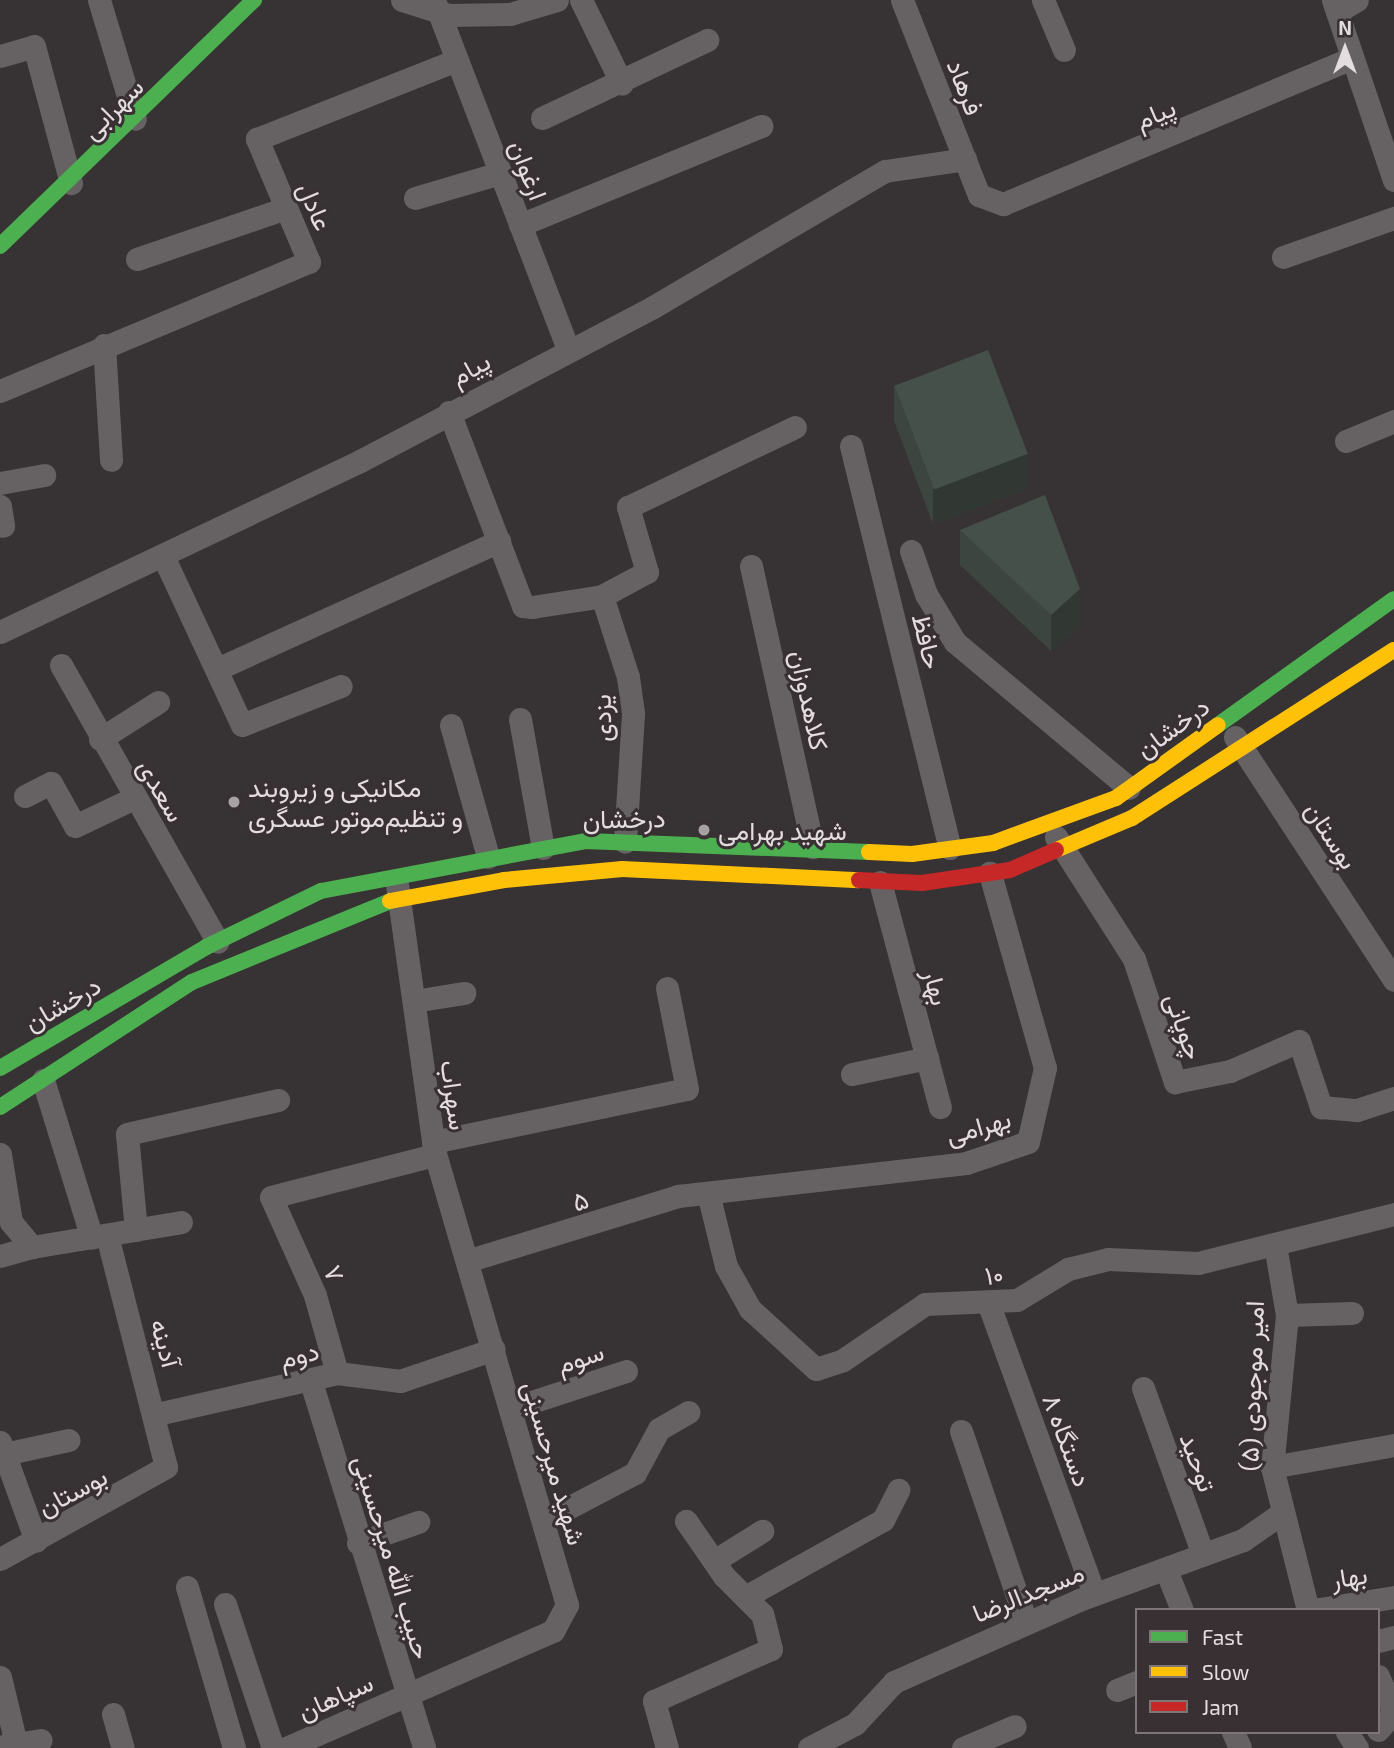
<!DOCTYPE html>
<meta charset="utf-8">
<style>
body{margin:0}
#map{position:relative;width:1394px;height:1748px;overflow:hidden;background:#373234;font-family:"Exo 2",Vazirmatn,sans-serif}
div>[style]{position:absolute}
.street>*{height:23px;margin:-11.5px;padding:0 11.5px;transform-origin:11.5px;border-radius:11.5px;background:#666264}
.fast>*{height:16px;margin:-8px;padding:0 8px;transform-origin:8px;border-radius:8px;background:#4caf50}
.slow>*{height:16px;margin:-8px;padding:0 8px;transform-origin:8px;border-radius:8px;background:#ffc107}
.jam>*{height:16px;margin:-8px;padding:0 8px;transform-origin:8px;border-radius:8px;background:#c62828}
.wall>*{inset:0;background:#3c4540}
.shaded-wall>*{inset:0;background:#313834}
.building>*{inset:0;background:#46504b;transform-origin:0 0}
.dots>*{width:19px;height:19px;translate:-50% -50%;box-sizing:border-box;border:4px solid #393034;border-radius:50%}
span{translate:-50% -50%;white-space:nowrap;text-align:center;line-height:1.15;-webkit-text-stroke:6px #393034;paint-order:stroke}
.street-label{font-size:26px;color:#e3dddf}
.poi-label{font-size:26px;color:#e3dddf}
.left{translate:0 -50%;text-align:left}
.legend{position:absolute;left:1135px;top:1608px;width:245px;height:126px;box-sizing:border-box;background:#393034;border:2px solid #7d7578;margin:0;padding:9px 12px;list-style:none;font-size:21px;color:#e3dddf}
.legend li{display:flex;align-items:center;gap:14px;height:35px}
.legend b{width:35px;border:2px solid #7d7578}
.north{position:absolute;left:1310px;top:14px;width:70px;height:70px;-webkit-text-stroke:5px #393034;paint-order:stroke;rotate:0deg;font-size:19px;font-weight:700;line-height:28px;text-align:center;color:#e3dddf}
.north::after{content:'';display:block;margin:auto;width:24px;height:32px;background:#e3dddf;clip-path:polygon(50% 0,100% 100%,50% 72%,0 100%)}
</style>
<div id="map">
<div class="street">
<i style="left:99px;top:0;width:124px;rotate:73.2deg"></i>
<i style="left:402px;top:0;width:49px;rotate:17.7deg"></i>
<i style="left:449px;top:15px;width:61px;rotate:-0.9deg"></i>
<i style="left:510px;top:14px;width:49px;rotate:-16.6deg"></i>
<i style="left:434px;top:0;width:372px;rotate:69deg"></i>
<i style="left:581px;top:0;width:93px;rotate:64deg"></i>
<i style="left:902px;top:0;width:210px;rotate:68.5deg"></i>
<i style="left:979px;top:195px;width:26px;rotate:21deg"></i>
<i style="left:1003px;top:204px;width:378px;rotate:-22.7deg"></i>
<i style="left:1043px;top:0;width:54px;rotate:67.2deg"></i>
<i style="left:1333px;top:0;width:190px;rotate:71.3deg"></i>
<i style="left:1337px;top:12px;width:23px;rotate:-31deg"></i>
<i style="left:0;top:56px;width:35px;rotate:-16deg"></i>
<i style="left:34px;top:46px;width:142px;rotate:74.9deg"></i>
<i style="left:542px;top:118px;width:183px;rotate:-25.3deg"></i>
<i style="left:415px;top:198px;width:89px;rotate:-16.4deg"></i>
<i style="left:520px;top:225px;width:261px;rotate:-22.3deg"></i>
<i style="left:1283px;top:257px;width:118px;rotate:-19.4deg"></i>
<i style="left:137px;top:259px;width:157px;rotate:-18.9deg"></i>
<i style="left:104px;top:345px;width:115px;rotate:86.5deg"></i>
<i style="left:0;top:391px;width:335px;rotate:-22.7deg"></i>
<i style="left:309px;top:262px;width:134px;rotate:-112.9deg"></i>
<i style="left:257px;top:139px;width:215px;rotate:-21.6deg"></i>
<i style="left:449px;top:412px;width:208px;rotate:69.1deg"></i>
<i style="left:523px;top:606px;width:9px;rotate:6deg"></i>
<i style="left:532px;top:607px;width:71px;rotate:-8.9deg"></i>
<i style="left:602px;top:596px;width:51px;rotate:-28.1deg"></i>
<i style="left:647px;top:572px;width:68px;rotate:-106.3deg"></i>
<i style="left:628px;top:507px;width:185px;rotate:-25.6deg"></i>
<i style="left:1346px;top:441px;width:52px;rotate:-22.6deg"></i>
<i style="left:851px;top:446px;width:414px;rotate:76.2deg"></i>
<i style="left:0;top:483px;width:45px;rotate:-10.3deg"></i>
<i style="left:0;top:506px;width:20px;rotate:81deg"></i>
<i style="left:911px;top:551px;width:46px;rotate:70.8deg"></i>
<i style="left:926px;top:594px;width:56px;rotate:58.9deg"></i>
<i style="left:955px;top:642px;width:227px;rotate:40deg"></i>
<i style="left:164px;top:558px;width:184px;rotate:65deg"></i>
<i style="left:242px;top:725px;width:106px;rotate:-21.5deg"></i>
<i style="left:751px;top:566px;width:288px;rotate:77.6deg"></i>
<i style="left:602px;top:596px;width:85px;rotate:72.2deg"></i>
<i style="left:628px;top:677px;width:37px;rotate:82deg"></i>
<i style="left:633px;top:714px;width:128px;rotate:93.6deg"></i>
<i style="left:0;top:632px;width:399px;rotate:-25.4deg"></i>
<i style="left:360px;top:461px;width:331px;rotate:-27.7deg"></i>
<i style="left:653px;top:307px;width:269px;rotate:-30.4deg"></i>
<i style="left:885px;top:171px;width:81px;rotate:-8.5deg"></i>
<i style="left:61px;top:665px;width:318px;rotate:60.5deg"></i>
<i style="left:217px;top:669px;width:310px;rotate:-24.4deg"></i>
<i style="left:520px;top:719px;width:131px;rotate:79.9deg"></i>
<i style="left:451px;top:725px;width:137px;rotate:74.3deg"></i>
<i style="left:1235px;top:737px;width:290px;rotate:56.8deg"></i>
<i style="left:100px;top:739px;width:69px;rotate:-32.5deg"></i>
<i style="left:25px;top:796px;width:29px;rotate:-27deg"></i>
<i style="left:51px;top:783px;width:49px;rotate:60.8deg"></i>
<i style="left:75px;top:826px;width:65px;rotate:-25.4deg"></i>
<i style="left:1056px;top:837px;width:145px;rotate:57.4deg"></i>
<i style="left:1134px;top:959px;width:130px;rotate:71.6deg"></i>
<i style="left:1175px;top:1082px;width:56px;rotate:-11.3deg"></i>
<i style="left:1230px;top:1071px;width:75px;rotate:-23.5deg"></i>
<i style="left:1299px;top:1041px;width:70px;rotate:71.6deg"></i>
<i style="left:1321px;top:1107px;width:36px;rotate:5deg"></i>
<i style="left:1357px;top:1110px;width:39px;rotate:-18deg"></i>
<i style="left:880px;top:882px;width:233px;rotate:75.1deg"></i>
<i style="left:414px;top:1001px;width:51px;rotate:-9.1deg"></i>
<i style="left:852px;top:1074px;width:77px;rotate:-12deg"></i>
<i style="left:43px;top:1080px;width:165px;rotate:72.8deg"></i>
<i style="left:433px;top:1142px;width:259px;rotate:-11.8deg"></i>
<i style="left:687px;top:1089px;width:103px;rotate:-101.2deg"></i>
<i style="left:0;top:1154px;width:69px;rotate:80.8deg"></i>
<i style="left:11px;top:1222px;width:33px;rotate:50deg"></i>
<i style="left:32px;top:1247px;width:151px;rotate:-9.5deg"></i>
<i style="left:709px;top:1197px;width:71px;rotate:76.2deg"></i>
<i style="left:726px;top:1266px;width:49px;rotate:60.8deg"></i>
<i style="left:750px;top:1309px;width:89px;rotate:42.3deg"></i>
<i style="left:816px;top:1369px;width:28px;rotate:-18deg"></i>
<i style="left:843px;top:1360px;width:99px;rotate:-34.3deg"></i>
<i style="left:925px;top:1304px;width:92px;rotate:-2.5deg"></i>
<i style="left:1017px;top:1300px;width:60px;rotate:-31.3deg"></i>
<i style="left:1068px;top:1269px;width:41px;rotate:-14deg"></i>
<i style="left:1108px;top:1259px;width:90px;rotate:2.5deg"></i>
<i style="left:1198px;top:1263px;width:202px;rotate:-14deg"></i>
<i style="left:136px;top:1230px;width:96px;rotate:-95.4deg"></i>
<i style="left:127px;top:1134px;width:155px;rotate:-12.7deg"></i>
<i style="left:1275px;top:1245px;width:71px;rotate:80.3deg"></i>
<i style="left:1287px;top:1315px;width:153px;rotate:95.6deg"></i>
<i style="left:1272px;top:1467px;width:147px;rotate:75.9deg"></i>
<i style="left:0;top:1256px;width:33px;rotate:-16deg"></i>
<i style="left:470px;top:1260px;width:218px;rotate:-17.1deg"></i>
<i style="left:678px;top:1196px;width:290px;rotate:-6.5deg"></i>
<i style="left:966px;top:1163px;width:65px;rotate:-18.7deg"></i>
<i style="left:1028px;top:1142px;width:76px;rotate:-77.1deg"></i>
<i style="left:1045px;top:1068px;width:203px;rotate:-105.8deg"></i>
<i style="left:989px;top:1305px;width:307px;rotate:70deg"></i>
<i style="left:1287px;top:1315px;width:65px;rotate:-1.8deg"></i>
<i style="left:337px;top:1373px;width:81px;rotate:-105.8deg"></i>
<i style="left:315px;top:1295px;width:107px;rotate:-114.2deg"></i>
<i style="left:271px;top:1197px;width:169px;rotate:-14.4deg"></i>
<i style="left:311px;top:1382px;width:383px;rotate:72.8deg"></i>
<i style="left:1143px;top:1388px;width:177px;rotate:70.2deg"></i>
<i style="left:510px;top:1409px;width:122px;rotate:-18.1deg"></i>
<i style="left:157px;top:1414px;width:185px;rotate:-12.8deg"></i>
<i style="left:337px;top:1373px;width:64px;rotate:7.2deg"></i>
<i style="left:400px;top:1381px;width:99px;rotate:-18.8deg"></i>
<i style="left:961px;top:1431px;width:202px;rotate:71.2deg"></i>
<i style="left:0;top:1442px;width:105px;rotate:70deg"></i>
<i style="left:4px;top:1454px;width:66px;rotate:-12.2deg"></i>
<i style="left:1272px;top:1467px;width:124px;rotate:-10.2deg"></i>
<i style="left:543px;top:1521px;width:104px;rotate:-27.6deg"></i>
<i style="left:635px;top:1473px;width:50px;rotate:-61.4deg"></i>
<i style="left:659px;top:1429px;width:34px;rotate:-30deg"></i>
<i style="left:358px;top:1543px;width:64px;rotate:-19.3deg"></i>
<i style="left:0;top:1559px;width:190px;rotate:-29deg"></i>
<i style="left:166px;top:1467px;width:239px;rotate:-104.3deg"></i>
<i style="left:714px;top:1561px;width:57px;rotate:-32deg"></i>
<i style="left:1166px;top:1570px;width:43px;rotate:68.2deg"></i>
<i style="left:187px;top:1587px;width:168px;rotate:73.7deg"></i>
<i style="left:745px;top:1597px;width:158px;rotate:-29.2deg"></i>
<i style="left:883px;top:1520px;width:34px;rotate:-63deg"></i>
<i style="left:225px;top:1604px;width:152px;rotate:71.6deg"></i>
<i style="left:1313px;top:1610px;width:82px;rotate:-9.1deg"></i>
<i style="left:1378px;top:1641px;width:16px;rotate:-14deg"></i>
<i style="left:1378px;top:1676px;width:40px;rotate:66.6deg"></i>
<i style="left:0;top:1677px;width:73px;rotate:76.5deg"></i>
<i style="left:1117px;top:1690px;width:22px;rotate:-22deg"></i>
<i style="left:113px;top:1714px;width:35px;rotate:74deg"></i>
<i style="left:1378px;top:1730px;width:24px;rotate:-48deg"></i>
<i style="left:1233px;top:1732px;width:17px;rotate:66deg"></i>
<i style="left:1347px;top:1732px;width:19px;rotate:58deg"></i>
<i style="left:3px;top:1746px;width:38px;rotate:-9deg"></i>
<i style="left:286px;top:1748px;width:292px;rotate:-23.7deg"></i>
<i style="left:553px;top:1631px;width:30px;rotate:-62deg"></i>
<i style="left:567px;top:1605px;width:469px;rotate:-106.3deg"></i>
<i style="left:435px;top:1155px;width:274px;rotate:-98deg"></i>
<i style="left:667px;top:1748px;width:49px;rotate:-105.5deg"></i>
<i style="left:654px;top:1701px;width:128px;rotate:-24deg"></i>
<i style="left:771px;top:1649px;width:36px;rotate:-104deg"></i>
<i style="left:762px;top:1614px;width:54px;rotate:-135deg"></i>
<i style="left:724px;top:1576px;width:67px;rotate:-124.6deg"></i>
<i style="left:809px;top:1748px;width:52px;rotate:-27.6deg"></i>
<i style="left:855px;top:1724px;width:57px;rotate:-47.1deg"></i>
<i style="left:894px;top:1682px;width:202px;rotate:-23.9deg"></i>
<i style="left:1079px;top:1600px;width:175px;rotate:-20.1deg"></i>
<i style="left:1243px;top:1540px;width:47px;rotate:-34.7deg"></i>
<i style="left:963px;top:1748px;width:56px;rotate:-22.9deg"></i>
</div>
<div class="fast">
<i style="left:0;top:246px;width:354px;rotate:-44.1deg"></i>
<i style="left:1218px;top:725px;width:216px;rotate:-35.6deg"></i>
<i style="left:0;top:1068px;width:239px;rotate:-30.4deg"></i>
<i style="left:206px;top:947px;width:128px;rotate:-26deg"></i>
<i style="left:321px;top:891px;width:269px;rotate:-10.7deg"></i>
<i style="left:585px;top:841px;width:284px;rotate:2.2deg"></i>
<i style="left:0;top:1107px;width:229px;rotate:-33.1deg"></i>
<i style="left:192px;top:982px;width:214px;rotate:-22.2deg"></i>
</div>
<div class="slow">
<i style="left:1056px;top:850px;width:82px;rotate:-22.8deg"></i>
<i style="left:1132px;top:818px;width:311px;rotate:-32.7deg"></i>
<i style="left:869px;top:852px;width:43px;rotate:2.7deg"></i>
<i style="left:912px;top:854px;width:82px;rotate:-7.7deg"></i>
<i style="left:993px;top:843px;width:131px;rotate:-20.1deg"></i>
<i style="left:1116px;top:798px;width:125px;rotate:-35.6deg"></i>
<i style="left:390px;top:901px;width:116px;rotate:-10.4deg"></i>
<i style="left:504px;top:880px;width:119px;rotate:-5.3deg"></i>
<i style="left:622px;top:869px;width:237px;rotate:2.7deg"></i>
</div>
<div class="jam">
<i style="left:859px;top:880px;width:63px;rotate:2.7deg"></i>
<i style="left:922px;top:883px;width:89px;rotate:-8.4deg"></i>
<i style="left:1010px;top:870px;width:50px;rotate:-23.5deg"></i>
</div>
<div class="wall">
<i style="clip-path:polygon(894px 385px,1027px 489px,933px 524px,894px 421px)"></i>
<i style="clip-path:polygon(960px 530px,1080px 625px,1051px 651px,960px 565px)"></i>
</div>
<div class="shaded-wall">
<i style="clip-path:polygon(1027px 454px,1027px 489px,933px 524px,933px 489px)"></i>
<i style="clip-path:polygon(1080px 589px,1080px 625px,1051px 651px,1051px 615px)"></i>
</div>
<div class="building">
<i style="left:988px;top:350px;width:111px;height:100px;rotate:69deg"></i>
<i style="clip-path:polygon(1045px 495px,1080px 589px,1051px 615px,960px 530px)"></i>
</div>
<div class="dots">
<i style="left:234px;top:802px;background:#a7a1a3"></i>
<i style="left:704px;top:830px;background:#a7a1a3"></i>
</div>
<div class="street-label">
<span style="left:966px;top:87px;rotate:69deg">فرهاد</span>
<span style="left:112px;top:108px;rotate:-45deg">سهرابی</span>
<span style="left:1155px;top:113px;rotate:-23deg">پیام</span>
<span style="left:529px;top:170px;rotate:69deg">ارغوان</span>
<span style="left:316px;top:206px;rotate:67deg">عادل</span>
<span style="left:470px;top:368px;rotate:-29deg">پیام</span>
<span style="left:928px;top:641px;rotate:76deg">حافظ</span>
<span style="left:810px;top:700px;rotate:78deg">کلاهدوزان</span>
<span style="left:601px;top:718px;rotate:-91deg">یزدی</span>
<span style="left:1172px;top:727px;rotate:-36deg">درخشان</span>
<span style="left:162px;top:790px;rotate:60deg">سعدی</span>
<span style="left:624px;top:818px;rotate:-1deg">درخشان</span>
<span style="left:1332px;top:835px;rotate:57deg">بوستان</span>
<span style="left:937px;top:987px;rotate:75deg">بهار</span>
<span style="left:62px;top:1003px;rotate:-30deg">درخشان</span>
<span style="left:1185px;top:1026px;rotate:71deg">چوپانی</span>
<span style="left:455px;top:1095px;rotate:82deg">سهراب</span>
<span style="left:978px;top:1126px;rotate:-16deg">بهرامی</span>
<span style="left:580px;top:1200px;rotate:-19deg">۵</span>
<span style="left:335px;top:1273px;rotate:68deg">۷</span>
<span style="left:994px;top:1274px;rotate:-8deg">۱۰</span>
<span style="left:166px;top:1343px;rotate:75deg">آدینه</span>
<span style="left:299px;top:1354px;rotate:-14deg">دوم</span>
<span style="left:580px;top:1357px;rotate:-18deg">سوم</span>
<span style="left:1251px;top:1386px;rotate:-88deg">امیر موجودی (۵)</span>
<span style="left:1068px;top:1440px;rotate:70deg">۸ دستگاه</span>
<span style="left:1199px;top:1462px;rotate:70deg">توحید</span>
<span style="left:555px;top:1463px;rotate:74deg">شهید میرحسینی</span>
<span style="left:72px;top:1491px;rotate:-28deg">بوستان</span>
<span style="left:393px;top:1557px;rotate:73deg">حبیب الله میرحسینی</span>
<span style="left:1349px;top:1576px;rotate:-9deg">بهار</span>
<span style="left:1028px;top:1592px;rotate:-22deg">مسجدالرضا</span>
<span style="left:335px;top:1696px;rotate:-24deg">سپاهان</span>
</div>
<div class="poi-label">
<span class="left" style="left:248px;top:802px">مکانیکی و زیروبند<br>و تنظیم‌موتور عسگری</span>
<span class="left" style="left:718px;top:830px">شهید بهرامی</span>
</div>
<ul class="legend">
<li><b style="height:9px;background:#4caf50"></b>Fast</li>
<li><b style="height:9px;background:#ffc107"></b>Slow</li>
<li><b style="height:9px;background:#c62828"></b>Jam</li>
</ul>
<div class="north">N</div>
</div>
